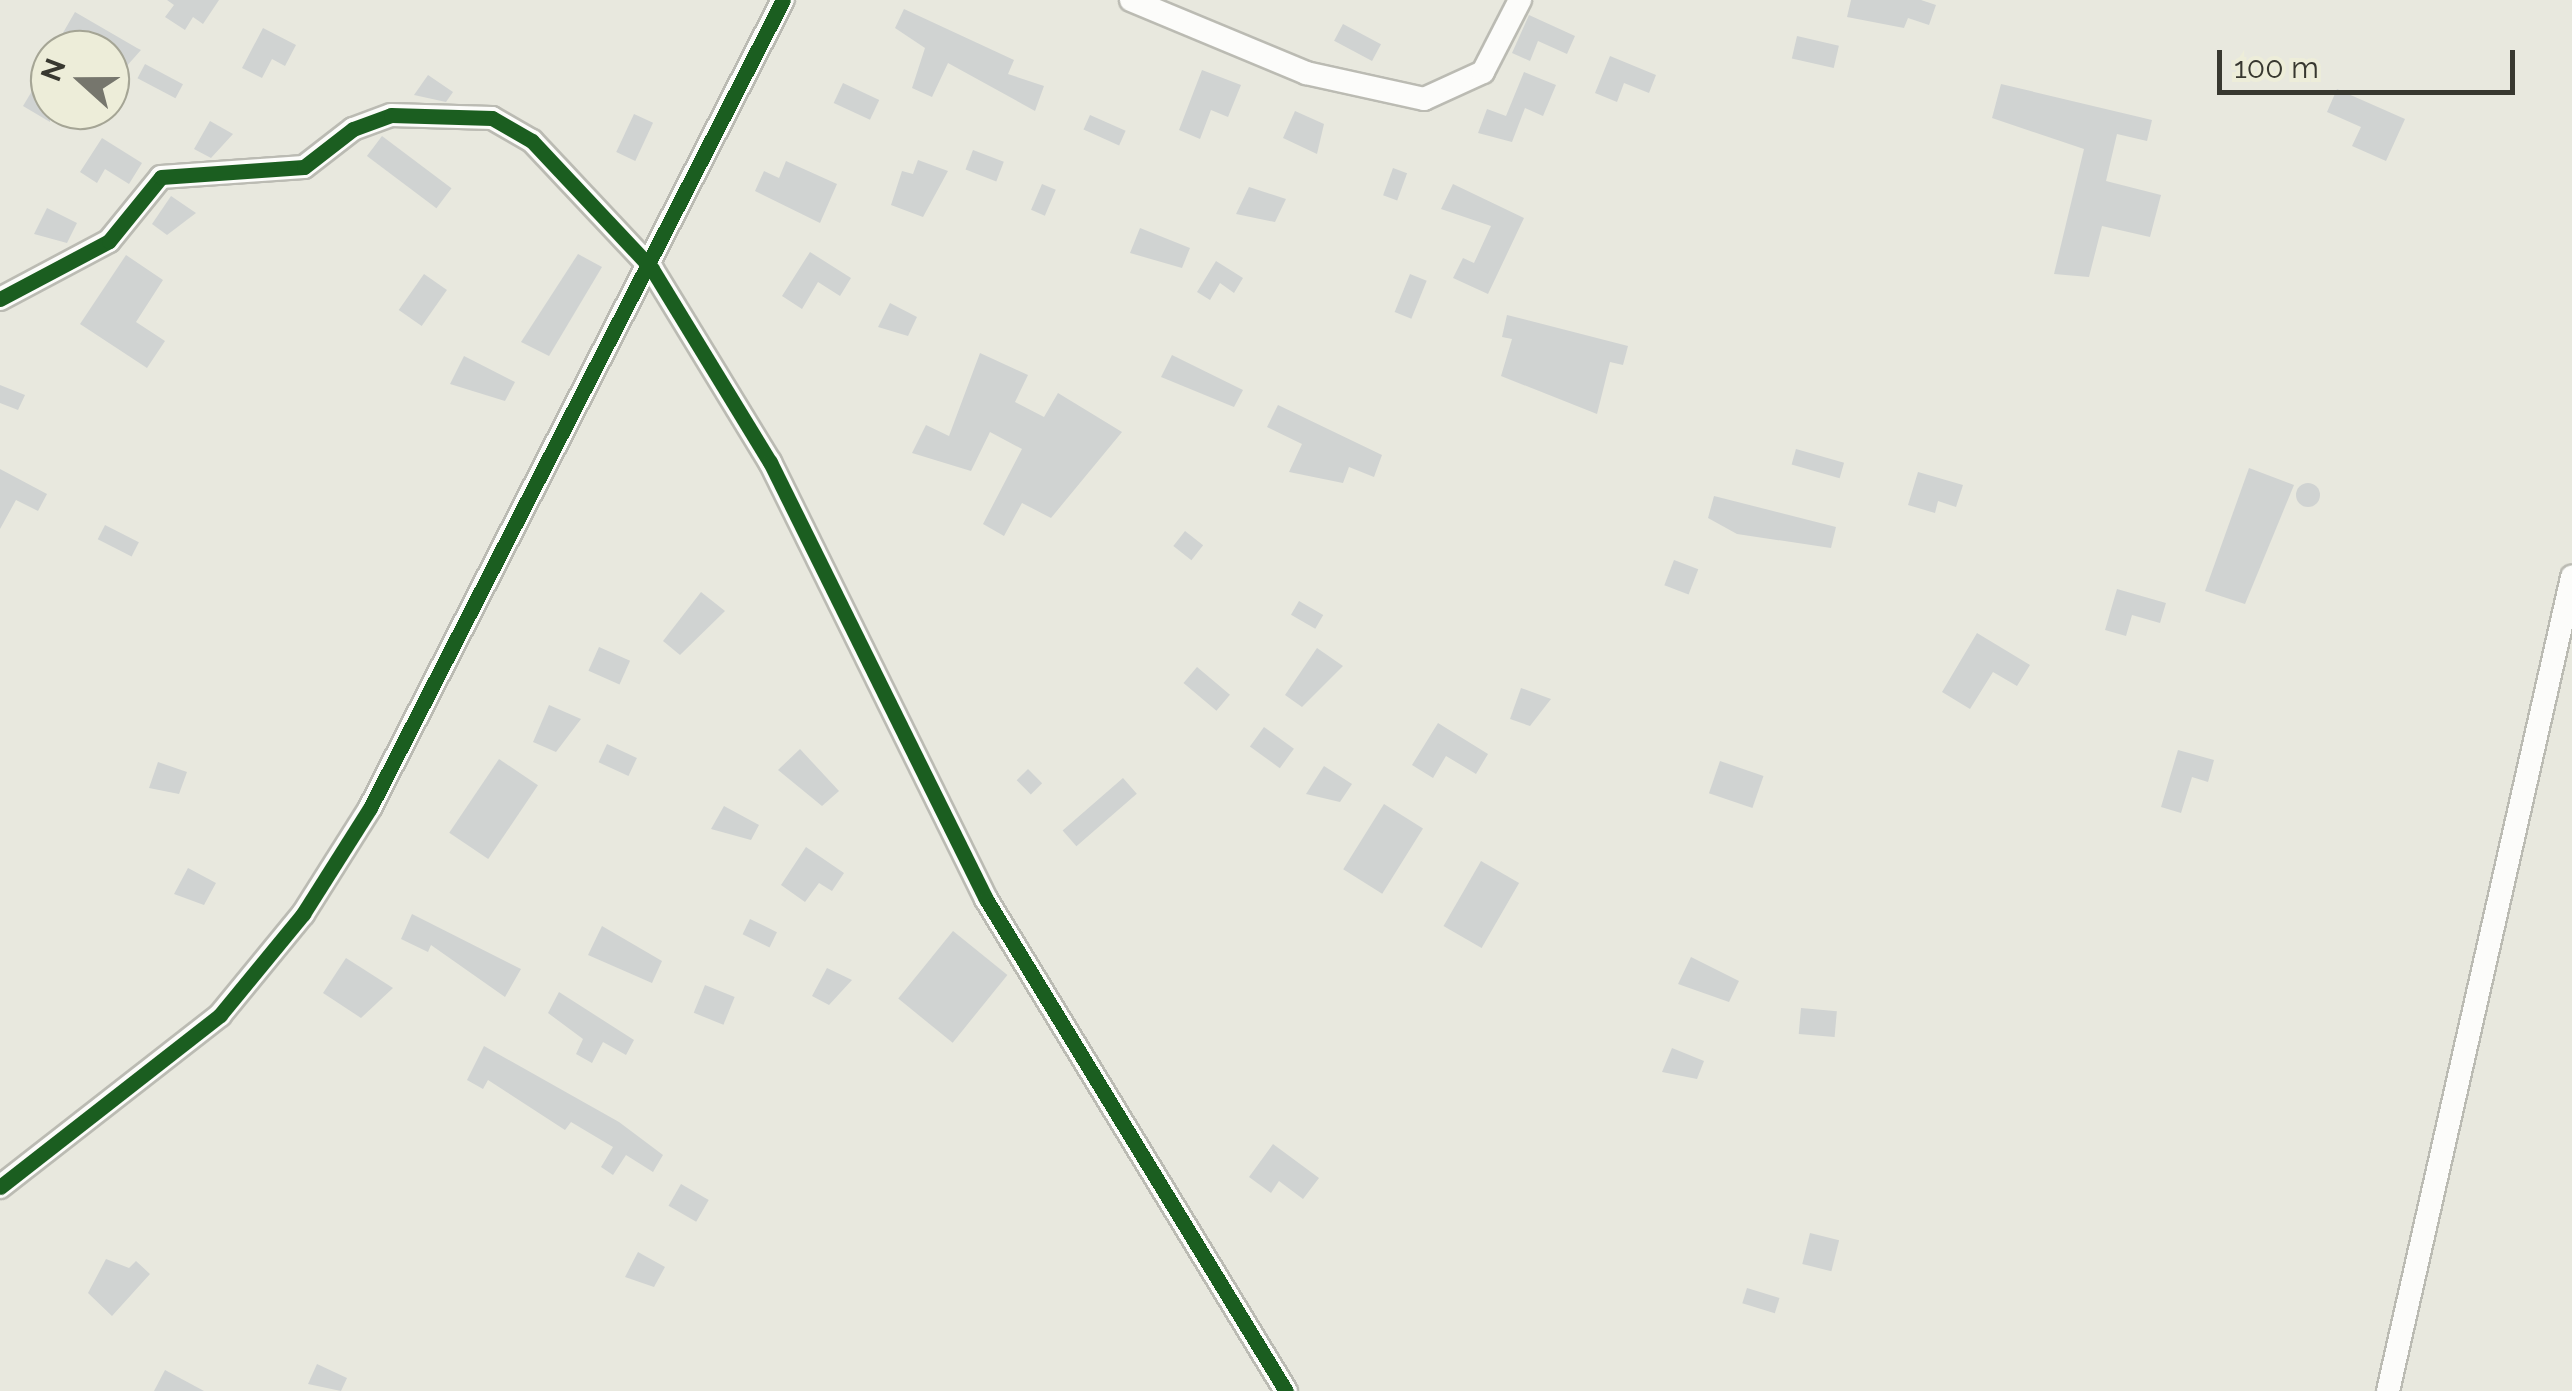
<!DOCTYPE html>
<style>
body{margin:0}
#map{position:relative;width:2572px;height:1391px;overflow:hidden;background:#e8e8de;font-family:Raleway,sans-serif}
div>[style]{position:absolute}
.building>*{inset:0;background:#d0d3d2;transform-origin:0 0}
.round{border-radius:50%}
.roads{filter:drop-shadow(2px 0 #bbbbb3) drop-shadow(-2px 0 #bbbbb3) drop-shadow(0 2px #bbbbb3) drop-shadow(0 -2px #bbbbb3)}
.minor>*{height:22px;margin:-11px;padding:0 11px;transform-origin:11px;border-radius:11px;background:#fcfcfa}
.cycleway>*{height:15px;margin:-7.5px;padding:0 7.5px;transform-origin:7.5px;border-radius:7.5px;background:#1b5e20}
span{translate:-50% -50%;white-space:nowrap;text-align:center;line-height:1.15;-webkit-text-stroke:8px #ededd9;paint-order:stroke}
.north{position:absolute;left:30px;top:30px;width:100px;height:100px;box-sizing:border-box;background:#ededd9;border:2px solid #a5a595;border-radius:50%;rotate:291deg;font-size:28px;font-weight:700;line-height:40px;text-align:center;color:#383830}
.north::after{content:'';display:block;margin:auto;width:35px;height:45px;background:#76766d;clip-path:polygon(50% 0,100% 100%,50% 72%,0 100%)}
.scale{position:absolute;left:2217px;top:50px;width:298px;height:45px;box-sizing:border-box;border:5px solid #383830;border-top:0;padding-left:12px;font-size:30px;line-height:35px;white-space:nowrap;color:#383830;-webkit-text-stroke:8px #ededd9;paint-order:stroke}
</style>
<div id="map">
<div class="building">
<i style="clip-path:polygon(167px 0,219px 0,203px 24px,193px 17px,185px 30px,165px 17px,174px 5px)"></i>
<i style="clip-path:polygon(1851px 0,1921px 0,1936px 5px,1929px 25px,1908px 18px,1904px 28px,1847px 17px)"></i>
<i style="clip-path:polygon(904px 9px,1014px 60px,1008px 74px,1044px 86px,1035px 111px,948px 63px,932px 97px,912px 88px,925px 48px,895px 28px)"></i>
<i style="clip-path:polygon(75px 12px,137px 48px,141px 50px,125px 68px,110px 50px,53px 50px)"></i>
<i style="clip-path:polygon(1529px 15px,1575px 36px,1567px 54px,1538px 41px,1530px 61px,1512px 53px)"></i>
<i style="left:1343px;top:24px;width:43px;height:19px;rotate:28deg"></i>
<i style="clip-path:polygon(263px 28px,296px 45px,285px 66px,272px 59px,262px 78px,242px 68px)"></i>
<i style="left:1797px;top:36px;width:43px;height:23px;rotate:13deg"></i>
<i style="clip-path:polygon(1610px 56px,1656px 75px,1649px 93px,1624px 83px,1617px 102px,1595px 93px)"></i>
<i style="left:145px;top:64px;width:43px;height:16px;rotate:28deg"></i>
<i style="clip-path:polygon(1202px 70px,1241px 85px,1228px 117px,1211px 110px,1200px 139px,1179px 130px)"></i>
<i style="clip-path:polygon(1524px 72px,1556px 85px,1543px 116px,1525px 108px,1512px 142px,1478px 133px,1487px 109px,1506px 116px)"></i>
<i style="clip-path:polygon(428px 75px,453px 92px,446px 102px,414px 95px)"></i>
<i style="left:843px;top:83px;width:40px;height:22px;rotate:25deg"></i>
<i style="clip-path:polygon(2001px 84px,2152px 120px,2147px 141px,2117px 134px,2106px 181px,2161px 195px,2150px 237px,2102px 226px,2089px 277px,2054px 274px,2084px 149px,1992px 118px)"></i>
<i style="clip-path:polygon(2337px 89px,2405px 119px,2386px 161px,2352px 146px,2361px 127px,2327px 112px)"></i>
<i style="clip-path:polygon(32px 91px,50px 102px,50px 122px,23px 106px)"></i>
<i style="clip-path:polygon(1295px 111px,1324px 124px,1317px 154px,1283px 138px)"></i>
<i style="left:634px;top:114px;width:21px;height:42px;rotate:25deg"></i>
<i style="left:1090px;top:115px;width:39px;height:16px;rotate:24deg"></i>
<i style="clip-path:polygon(210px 121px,233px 134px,211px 158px,194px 149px)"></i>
<i style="left:382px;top:136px;width:87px;height:25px;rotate:37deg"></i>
<i style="clip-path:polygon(102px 138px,142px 163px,129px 184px,105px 169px,97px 183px,80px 172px)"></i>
<i style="left:973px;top:150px;width:33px;height:21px;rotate:21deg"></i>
<i style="clip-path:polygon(918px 160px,948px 171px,923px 217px,891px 205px,902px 171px,913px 174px)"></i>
<i style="clip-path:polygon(786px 161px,837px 184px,820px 223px,755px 191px,764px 171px,779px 178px)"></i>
<i style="left:1393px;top:168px;width:15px;height:29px;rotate:20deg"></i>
<i style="left:1042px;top:184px;width:15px;height:28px;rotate:23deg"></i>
<i style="clip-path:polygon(1453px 184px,1524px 218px,1488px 294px,1453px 278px,1463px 258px,1474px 263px,1491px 226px,1441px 209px)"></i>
<i style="clip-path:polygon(1249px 187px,1286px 199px,1275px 222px,1236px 214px)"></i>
<i style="clip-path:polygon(171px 196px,196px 213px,167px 235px,152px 224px)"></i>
<i style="clip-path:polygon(47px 208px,77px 223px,67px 243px,34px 234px)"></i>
<i style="clip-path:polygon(1140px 228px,1190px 248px,1182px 268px,1130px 253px)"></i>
<i style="clip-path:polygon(810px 252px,851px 278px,840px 296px,818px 282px,802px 309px,782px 296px)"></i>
<i style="clip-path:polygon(578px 254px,602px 267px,549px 356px,521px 342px)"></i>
<i style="clip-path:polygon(126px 255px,163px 280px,136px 322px,165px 341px,147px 368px,80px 324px)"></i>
<i style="clip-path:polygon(1216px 261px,1243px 278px,1234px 293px,1220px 283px,1210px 300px,1197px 292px)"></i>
<i style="left:424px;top:274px;width:28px;height:44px;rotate:35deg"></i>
<i style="left:1410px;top:274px;width:18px;height:41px;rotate:22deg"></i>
<i style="clip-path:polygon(890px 303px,917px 317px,908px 336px,878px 327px)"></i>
<i style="clip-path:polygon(1507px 315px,1628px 346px,1623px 365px,1610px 362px,1597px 414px,1501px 376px,1512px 339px,1502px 337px)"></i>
<i style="clip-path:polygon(980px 353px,1028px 375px,1015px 402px,1044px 417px,1058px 393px,1122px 432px,1051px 518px,1022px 503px,1004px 536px,983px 524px,1022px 449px,990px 432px,971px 471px,912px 453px,926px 425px,949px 436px)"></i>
<i style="clip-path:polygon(1172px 355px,1243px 390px,1234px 407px,1161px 377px)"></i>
<i style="clip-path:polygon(464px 356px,515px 382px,505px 401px,450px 384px)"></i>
<i style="clip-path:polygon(0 385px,25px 395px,18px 410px,0 403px)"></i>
<i style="clip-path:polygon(1278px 405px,1382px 455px,1374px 477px,1349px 467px,1343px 483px,1289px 472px,1302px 444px,1267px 427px)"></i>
<i style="left:1796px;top:449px;width:50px;height:16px;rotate:16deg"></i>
<i style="clip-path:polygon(2249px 468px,2294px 485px,2245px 604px,2205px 591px)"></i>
<i style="clip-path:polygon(0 469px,47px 494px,38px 511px,16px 500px,0 529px)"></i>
<i style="clip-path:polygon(1918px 472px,1963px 485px,1956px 507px,1938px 501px,1935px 513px,1908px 505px)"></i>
<i class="round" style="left:2296px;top:483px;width:24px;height:24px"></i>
<i style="clip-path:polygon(1714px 496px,1836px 527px,1831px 548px,1737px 534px,1708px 518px)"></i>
<i style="left:105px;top:525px;width:38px;height:16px;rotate:27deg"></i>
<i style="left:1185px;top:531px;width:23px;height:19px;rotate:38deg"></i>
<i style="left:1674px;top:560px;width:26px;height:27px;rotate:21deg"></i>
<i style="clip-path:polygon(2117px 589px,2166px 603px,2160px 623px,2132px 615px,2126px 636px,2105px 630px)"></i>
<i style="clip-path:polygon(701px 592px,725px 611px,680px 655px,663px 641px)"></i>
<i style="left:1299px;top:601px;width:28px;height:16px;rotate:30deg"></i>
<i style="clip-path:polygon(1977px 633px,2030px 665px,2017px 686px,1993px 672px,1970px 709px,1942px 692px)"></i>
<i style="left:599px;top:647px;width:34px;height:26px;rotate:24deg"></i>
<i style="clip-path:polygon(1317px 648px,1343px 666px,1302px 707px,1285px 695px)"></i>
<i style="left:1197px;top:667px;width:43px;height:21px;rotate:40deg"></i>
<i style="clip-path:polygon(1521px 688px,1551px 699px,1530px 726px,1510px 719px)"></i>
<i style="clip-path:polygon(549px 705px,581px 719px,556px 752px,533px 742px)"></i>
<i style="clip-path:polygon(1438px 723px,1488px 754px,1476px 774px,1446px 756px,1433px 778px,1412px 765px)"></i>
<i style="left:1264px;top:727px;width:37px;height:24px;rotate:36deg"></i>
<i style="left:607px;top:744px;width:33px;height:20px;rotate:25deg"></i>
<i style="clip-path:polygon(800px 749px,839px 791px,822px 806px,778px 770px)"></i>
<i style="clip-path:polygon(2178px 750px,2214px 760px,2208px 782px,2192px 777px,2181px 813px,2161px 807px)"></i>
<i style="left:499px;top:759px;width:47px;height:89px;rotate:34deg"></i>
<i style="left:1720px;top:761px;width:46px;height:34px;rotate:19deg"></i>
<i style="clip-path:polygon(158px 762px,187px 772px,179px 794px,149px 788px)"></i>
<i style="clip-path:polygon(1324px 766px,1352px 784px,1340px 802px,1306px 794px)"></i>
<i style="left:1028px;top:769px;width:20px;height:16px;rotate:45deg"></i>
<i style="left:1123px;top:778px;width:21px;height:80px;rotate:49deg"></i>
<i style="left:1384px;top:804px;width:46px;height:77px;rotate:32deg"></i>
<i style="clip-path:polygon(724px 806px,759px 825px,751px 840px,711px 829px)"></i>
<i style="clip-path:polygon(806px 847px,844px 873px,832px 891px,819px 883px,805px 902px,781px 885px)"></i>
<i style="left:1481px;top:861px;width:44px;height:75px;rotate:30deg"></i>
<i style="clip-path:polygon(188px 868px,216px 883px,204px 905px,174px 894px)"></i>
<i style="clip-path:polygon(412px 914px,521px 969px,505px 997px,431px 945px,428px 952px,401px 939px)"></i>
<i style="left:750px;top:919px;width:30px;height:17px;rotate:26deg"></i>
<i style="clip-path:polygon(602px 926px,662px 961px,652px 983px,588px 955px)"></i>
<i style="left:953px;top:931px;width:70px;height:87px;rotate:39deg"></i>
<i style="clip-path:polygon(1691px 957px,1739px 981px,1729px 1002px,1678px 984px)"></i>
<i style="clip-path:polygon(346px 958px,393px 988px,361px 1018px,323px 993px)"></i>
<i style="clip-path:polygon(827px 968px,852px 980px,829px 1005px,812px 996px)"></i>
<i style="left:705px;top:985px;width:32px;height:30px;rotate:22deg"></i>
<i style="clip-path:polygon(559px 992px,634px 1040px,626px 1055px,603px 1042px,592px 1063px,576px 1054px,583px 1039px,548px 1013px)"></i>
<i style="left:1801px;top:1008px;width:36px;height:26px;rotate:5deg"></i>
<i style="clip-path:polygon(484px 1046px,619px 1122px,663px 1155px,653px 1172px,626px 1155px,613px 1175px,601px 1167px,613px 1147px,571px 1122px,565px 1130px,488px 1080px,483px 1089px,467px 1080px)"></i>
<i style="clip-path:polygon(1672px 1048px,1704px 1061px,1697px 1079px,1662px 1072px)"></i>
<i style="clip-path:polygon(1273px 1144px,1319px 1178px,1303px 1199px,1279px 1181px,1271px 1193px,1249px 1177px)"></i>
<i style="left:681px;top:1184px;width:32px;height:25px;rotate:30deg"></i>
<i style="left:1810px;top:1233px;width:30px;height:32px;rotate:14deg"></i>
<i style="clip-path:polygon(638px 1252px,665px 1267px,654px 1287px,625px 1277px)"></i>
<i style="clip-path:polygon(106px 1259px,129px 1268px,136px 1261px,150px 1274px,112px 1316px,88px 1293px)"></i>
<i style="left:1747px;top:1288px;width:34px;height:16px;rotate:17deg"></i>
<i style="clip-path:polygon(317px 1364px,347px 1378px,341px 1391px,308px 1384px)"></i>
<i style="clip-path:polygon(165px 1370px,204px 1391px,154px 1391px)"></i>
</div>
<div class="roads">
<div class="minor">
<i style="left:1131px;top:0;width:190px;rotate:22.6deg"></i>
<i style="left:1306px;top:73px;width:121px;rotate:12.4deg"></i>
<i style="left:1424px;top:99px;width:65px;rotate:-24.6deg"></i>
<i style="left:1483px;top:72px;width:81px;rotate:-62.8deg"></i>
<i style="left:0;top:299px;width:123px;rotate:-28deg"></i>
<i style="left:109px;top:241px;width:82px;rotate:-50.9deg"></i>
<i style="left:161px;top:177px;width:143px;rotate:-4deg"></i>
<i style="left:304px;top:167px;width:62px;rotate:-37.8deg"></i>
<i style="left:353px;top:129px;width:40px;rotate:-20.2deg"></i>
<i style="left:391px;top:115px;width:101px;rotate:1.7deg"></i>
<i style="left:492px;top:118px;width:46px;rotate:29.9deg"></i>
<i style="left:532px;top:141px;width:175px;rotate:46.8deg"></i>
<i style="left:652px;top:269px;width:226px;rotate:58.6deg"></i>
<i style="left:770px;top:462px;width:487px;rotate:63.7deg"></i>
<i style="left:986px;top:899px;width:576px;rotate:58.63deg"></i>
<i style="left:0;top:1187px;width:279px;rotate:-38deg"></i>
<i style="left:220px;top:1015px;width:131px;rotate:-50.6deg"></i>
<i style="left:303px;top:914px;width:125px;rotate:-57.7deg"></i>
<i style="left:370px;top:808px;width:907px;rotate:-62.93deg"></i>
<i style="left:2388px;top:1391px;width:835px;rotate:-77.26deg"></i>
</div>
</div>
<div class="cycleway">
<i style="left:0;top:299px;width:123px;rotate:-28deg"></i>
<i style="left:109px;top:241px;width:82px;rotate:-50.9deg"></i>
<i style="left:161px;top:177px;width:143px;rotate:-4deg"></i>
<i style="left:304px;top:167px;width:62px;rotate:-37.8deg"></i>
<i style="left:353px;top:129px;width:40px;rotate:-20.2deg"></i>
<i style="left:391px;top:115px;width:101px;rotate:1.7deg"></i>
<i style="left:492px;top:118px;width:46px;rotate:29.9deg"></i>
<i style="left:532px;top:141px;width:175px;rotate:46.8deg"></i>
<i style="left:652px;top:269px;width:226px;rotate:58.6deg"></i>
<i style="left:770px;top:462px;width:487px;rotate:63.7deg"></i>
<i style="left:986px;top:899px;width:576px;rotate:58.63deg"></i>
<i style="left:0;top:1187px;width:279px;rotate:-38deg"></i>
<i style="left:220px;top:1015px;width:131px;rotate:-50.6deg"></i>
<i style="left:303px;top:914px;width:125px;rotate:-57.7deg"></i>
<i style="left:370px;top:808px;width:907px;rotate:-62.93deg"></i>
</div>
<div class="north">N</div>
<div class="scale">100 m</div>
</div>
